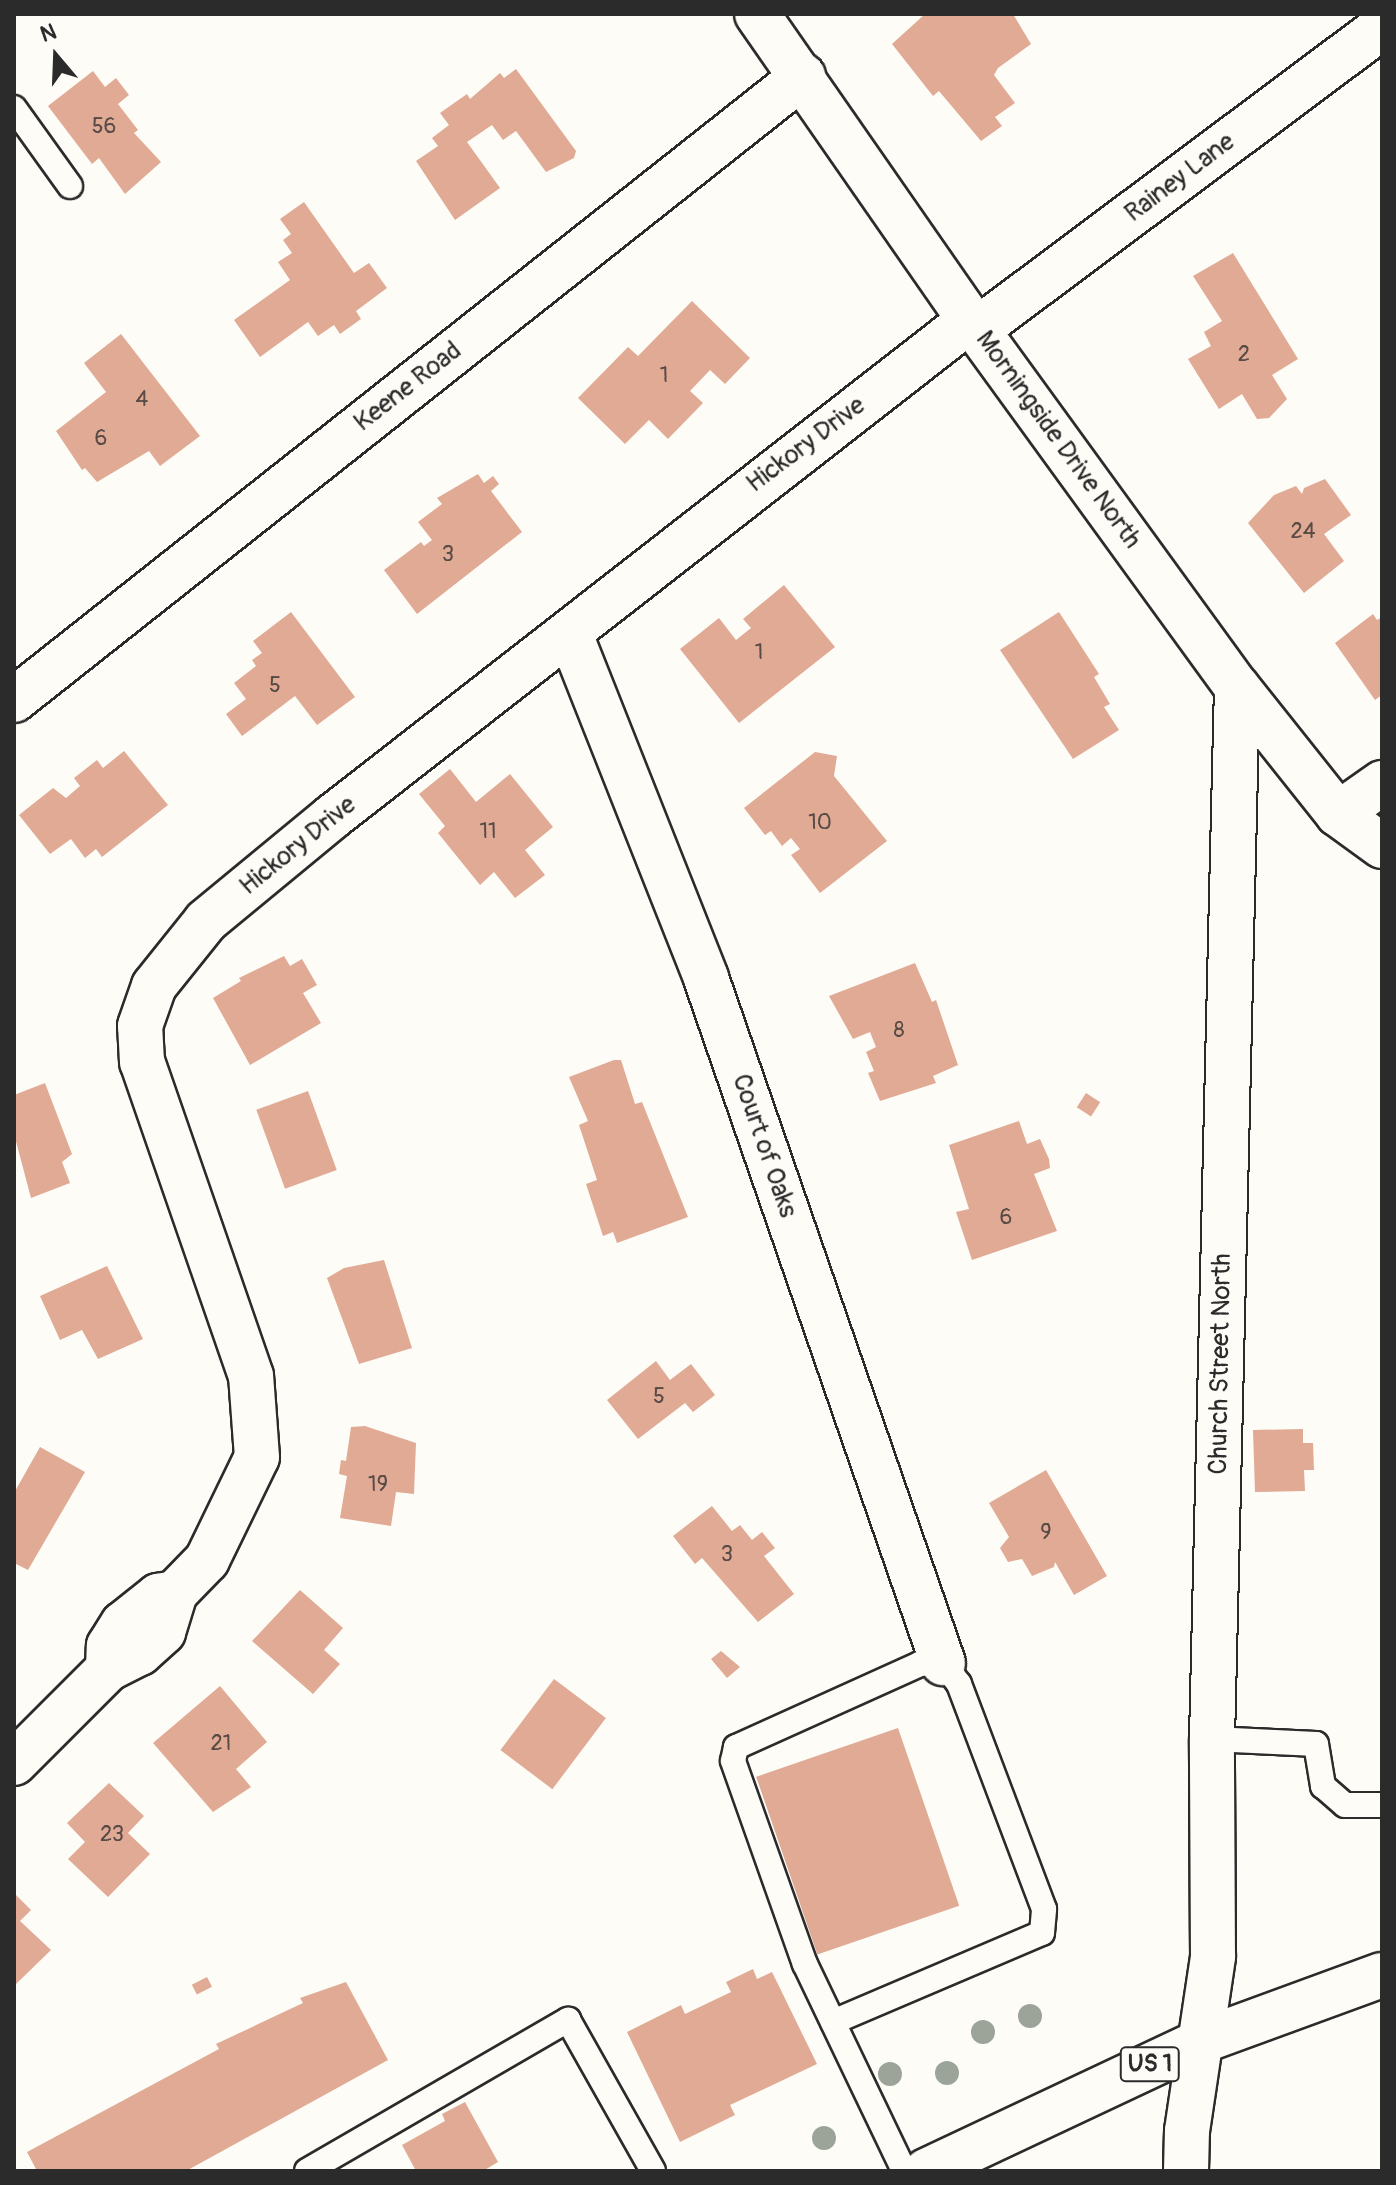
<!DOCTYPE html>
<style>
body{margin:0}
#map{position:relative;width:1396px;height:2185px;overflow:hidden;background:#fdfcf7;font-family:Pangolin,sans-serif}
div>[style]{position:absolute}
.building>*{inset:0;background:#e0aa95;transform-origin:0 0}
.roads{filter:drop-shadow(2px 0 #2b2b2b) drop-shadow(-2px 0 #2b2b2b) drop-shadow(0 2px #2b2b2b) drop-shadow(0 -2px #2b2b2b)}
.lane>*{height:24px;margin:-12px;padding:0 12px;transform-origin:12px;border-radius:12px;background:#fdfcf7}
.street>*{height:44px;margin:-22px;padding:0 22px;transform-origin:22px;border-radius:22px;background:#fdfcf7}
.primary>*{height:44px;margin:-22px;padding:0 22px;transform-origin:22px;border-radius:22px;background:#fdfcf7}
.trees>*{width:24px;height:24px;margin:-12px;border-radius:50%;background:#9ca49a}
span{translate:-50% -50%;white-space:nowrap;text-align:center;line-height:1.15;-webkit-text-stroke:8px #fdfcf7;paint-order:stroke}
.number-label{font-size:22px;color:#584b46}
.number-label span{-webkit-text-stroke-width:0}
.shield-label span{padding:2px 6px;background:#fdfcf7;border:2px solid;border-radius:6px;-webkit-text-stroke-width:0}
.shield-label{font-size:24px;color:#2b2b2b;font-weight:700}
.street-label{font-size:26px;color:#2b2b2b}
.frame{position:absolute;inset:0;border:16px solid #2b2b2b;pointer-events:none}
.north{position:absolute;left:16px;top:16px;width:80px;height:80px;-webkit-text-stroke:6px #fdfcf7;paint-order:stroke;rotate:341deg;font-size:22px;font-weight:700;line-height:32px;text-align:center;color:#2b2b2b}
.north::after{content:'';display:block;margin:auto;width:28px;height:36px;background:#2b2b2b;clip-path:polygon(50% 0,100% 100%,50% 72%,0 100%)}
</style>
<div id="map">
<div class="building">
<i style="clip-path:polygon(925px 14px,1013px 14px,1031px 44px,998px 68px,994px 75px,1015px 103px,995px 117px,1002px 126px,981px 141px,939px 91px,933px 96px,892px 44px)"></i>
<i style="clip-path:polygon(516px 69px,576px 151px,574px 158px,546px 172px,516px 131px,503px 140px,492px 125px,467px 142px,500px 188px,455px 220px,416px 161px,438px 146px,432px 138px,449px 125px,440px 113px,467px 94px,470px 99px,500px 73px,504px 78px)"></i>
<i style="clip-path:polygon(93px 71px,105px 87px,116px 78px,129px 95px,118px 104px,138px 130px,134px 133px,161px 162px,125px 194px,99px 158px,92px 164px,48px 106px)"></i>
<i style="clip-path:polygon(304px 202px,354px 273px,369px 263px,387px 288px,356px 311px,361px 319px,340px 334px,334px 325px,318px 336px,308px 322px,260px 357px,234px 320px,290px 280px,278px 262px,292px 253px,283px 240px,291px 234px,280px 219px)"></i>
<i style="clip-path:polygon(1233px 253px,1298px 359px,1272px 375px,1287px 399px,1269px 418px,1257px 419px,1242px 394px,1219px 409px,1188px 359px,1211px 346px,1204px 332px,1222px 321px,1193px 276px)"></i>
<i style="clip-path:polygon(692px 301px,750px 358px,725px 384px,710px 370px,690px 391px,703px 403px,668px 439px,649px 420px,625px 444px,578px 398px,628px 347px,638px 356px)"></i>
<i style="clip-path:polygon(121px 334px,200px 436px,160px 466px,149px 451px,97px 482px,85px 468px,82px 470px,56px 431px,106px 392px,84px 363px)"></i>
<i style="clip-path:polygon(478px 474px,484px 483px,493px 476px,499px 484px,491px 491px,522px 532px,417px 614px,384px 570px,421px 542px,424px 546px,432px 540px,418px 522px,442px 504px,437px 498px)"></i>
<i style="clip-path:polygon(1325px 479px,1351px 515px,1324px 534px,1344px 561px,1304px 593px,1248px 523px,1274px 495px,1296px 486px,1302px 494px,1304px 488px)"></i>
<i style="clip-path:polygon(784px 585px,835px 647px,739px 723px,680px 649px,719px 618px,736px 640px,751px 628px,743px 619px)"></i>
<i style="clip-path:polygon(291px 612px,355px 697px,317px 725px,295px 696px,242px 736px,226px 714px,246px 699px,234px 683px,256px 666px,252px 660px,262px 653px,253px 641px)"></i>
<i style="clip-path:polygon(1059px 612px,1099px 674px,1094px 677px,1110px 704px,1104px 707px,1119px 730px,1073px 759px,1000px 650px)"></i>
<i style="clip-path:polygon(1373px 614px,1377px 620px,1382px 617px,1382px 695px,1375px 700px,1335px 643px)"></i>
<i style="clip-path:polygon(124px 751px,168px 805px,102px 857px,96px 849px,85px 858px,71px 839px,50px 854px,19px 815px,53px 788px,66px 798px,80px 786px,74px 778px,97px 760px,103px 768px)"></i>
<i style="clip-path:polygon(815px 752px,837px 756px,834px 776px,887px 841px,820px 893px,791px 855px,800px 849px,791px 838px,782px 846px,771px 831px,765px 835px,744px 808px)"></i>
<i style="clip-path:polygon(450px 769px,476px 802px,510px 774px,553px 827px,525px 850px,545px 875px,515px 898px,494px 872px,480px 885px,438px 833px,445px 826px,419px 794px)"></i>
<i style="clip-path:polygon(284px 956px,290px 966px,302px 959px,317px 985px,303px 993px,321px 1023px,250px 1065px,213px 998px,241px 981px,239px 978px)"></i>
<i style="clip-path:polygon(915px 963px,932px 1002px,936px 1000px,958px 1065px,933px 1076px,936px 1083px,880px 1101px,868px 1073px,874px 1071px,866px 1052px,876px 1047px,870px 1032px,853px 1039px,829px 996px)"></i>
<i style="clip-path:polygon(614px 1060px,621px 1060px,635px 1104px,642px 1102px,688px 1217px,617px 1243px,613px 1232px,603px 1236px,586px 1184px,597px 1180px,579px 1125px,588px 1121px,569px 1077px)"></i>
<i style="clip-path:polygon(45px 1083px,72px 1154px,62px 1162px,70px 1183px,31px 1198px,14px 1134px,14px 1095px)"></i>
<i style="left:308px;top:1091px;width:84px;height:55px;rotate:70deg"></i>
<i style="left:1086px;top:1093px;width:17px;height:17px;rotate:33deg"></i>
<i style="clip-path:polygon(1019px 1121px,1027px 1144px,1040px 1139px,1049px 1159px,1050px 1168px,1034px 1174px,1057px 1231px,972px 1260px,956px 1212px,969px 1209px,949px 1145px)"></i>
<i style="clip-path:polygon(384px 1260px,412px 1348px,359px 1364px,327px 1278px,344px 1268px)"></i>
<i style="clip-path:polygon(107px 1266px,143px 1339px,98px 1359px,82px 1330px,60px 1340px,40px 1296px)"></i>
<i style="clip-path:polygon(656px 1361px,670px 1380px,691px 1364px,715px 1395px,693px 1412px,685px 1403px,638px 1439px,607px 1400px)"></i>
<i style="clip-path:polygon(365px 1426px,416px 1443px,414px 1494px,396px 1492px,391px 1526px,340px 1518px,347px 1476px,339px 1474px,341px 1460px,346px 1461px,351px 1427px)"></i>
<i style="clip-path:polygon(1303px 1429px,1303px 1443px,1313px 1443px,1314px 1470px,1304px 1470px,1305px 1491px,1255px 1492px,1253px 1430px)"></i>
<i style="clip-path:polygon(40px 1447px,85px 1472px,28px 1570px,14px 1563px,14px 1493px)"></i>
<i style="clip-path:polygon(1046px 1470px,1107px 1576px,1074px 1595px,1055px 1562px,1054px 1567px,1032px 1576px,1022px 1559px,1008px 1562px,1000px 1548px,1009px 1537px,989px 1503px)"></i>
<i style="clip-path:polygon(712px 1506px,732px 1531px,740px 1525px,752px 1540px,762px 1532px,775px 1548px,764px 1556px,794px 1594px,758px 1622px,702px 1558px,695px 1564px,673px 1536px)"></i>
<i style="clip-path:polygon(300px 1590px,343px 1628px,324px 1650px,340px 1664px,313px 1694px,252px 1641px)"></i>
<i style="clip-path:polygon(721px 1651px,740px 1667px,727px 1678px,711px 1659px)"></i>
<i style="left:554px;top:1679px;width:65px;height:89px;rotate:37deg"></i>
<i style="clip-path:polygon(220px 1686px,267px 1742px,236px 1769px,251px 1787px,213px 1812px,153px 1743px)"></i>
<i style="left:898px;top:1728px;width:188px;height:150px;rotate:71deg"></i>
<i style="clip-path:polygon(109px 1783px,144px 1816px,128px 1833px,150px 1854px,108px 1897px,68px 1859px,85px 1842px,67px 1823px)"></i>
<i style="clip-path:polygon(14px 1893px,31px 1910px,20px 1921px,51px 1950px,14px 1986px)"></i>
<i style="clip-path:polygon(753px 1969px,757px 1979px,772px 1972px,817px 2064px,730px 2105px,735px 2115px,680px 2142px,627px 2032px,681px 2005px,685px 2014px,731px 1992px,726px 1982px)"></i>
<i style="left:207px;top:1977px;width:11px;height:17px;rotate:63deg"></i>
<i style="clip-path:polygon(346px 1982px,388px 2060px,186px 2171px,37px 2171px,27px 2152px,219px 2049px,216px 2044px,303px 2003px,300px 1998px)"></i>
<i style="clip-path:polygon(465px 2102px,498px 2162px,483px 2171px,416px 2171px,402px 2145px,445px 2121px,442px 2114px)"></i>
</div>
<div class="roads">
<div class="lane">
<i style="left:14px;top:108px;width:96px;rotate:54.3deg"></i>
<i style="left:1212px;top:1739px;width:104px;rotate:2.8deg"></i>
<i style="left:1316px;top:1744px;width:43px;rotate:80.5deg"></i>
<i style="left:1323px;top:1786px;width:29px;rotate:41deg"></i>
<i style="left:1345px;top:1805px;width:37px"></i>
<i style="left:833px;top:2022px;width:227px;rotate:-23.1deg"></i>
<i style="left:1042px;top:1933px;width:24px;rotate:-85deg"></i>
<i style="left:1044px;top:1909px;width:241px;rotate:-110.7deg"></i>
<i style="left:959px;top:1684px;width:26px;rotate:-127deg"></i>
<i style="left:943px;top:1663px;width:23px;rotate:178deg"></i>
<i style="left:920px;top:1664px;width:202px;rotate:155.7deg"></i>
<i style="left:736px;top:1747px;width:14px;rotate:102deg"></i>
<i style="left:733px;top:1761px;width:215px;rotate:70.5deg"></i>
<i style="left:805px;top:1964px;width:229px;rotate:64.4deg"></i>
<i style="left:307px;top:2171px;width:302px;rotate:-30.1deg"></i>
<i style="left:568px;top:2020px;width:173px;rotate:60.6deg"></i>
</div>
<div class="street">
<i style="left:757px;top:14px;width:373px;rotate:55.2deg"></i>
<i style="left:970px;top:320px;width:454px;rotate:54deg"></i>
<i style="left:1237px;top:687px;width:162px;rotate:51.5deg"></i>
<i style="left:1338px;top:814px;width:54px;rotate:36deg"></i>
<i style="left:978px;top:329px;width:504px;rotate:-36.78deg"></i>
<i style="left:570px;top:634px;width:370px;rotate:68.4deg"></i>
<i style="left:706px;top:978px;width:725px;rotate:70.92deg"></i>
<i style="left:14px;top:700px;width:1006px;rotate:-38.34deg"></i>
<i style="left:1338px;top:814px;width:54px;rotate:-35.2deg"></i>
<i style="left:108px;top:1669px;width:23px;rotate:-88deg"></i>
<i style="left:109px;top:1646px;width:26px;rotate:-58deg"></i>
<i style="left:123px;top:1624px;width:45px;rotate:-38.7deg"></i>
<i style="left:158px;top:1596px;width:17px;rotate:-10deg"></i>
<i style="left:14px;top:1763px;width:133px;rotate:-45deg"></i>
<i style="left:108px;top:1669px;width:36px;rotate:-27deg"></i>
<i style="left:140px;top:1653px;width:31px;rotate:-42deg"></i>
<i style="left:163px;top:1632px;width:41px;rotate:-72.9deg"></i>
<i style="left:175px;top:1593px;width:46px;rotate:-45.9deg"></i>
<i style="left:207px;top:1560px;width:114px;rotate:-64.1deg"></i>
<i style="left:257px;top:1457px;width:81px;rotate:-94.2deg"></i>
<i style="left:251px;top:1376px;width:332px;rotate:-109.1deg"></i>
<i style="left:142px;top:1062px;width:36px;rotate:-93deg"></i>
<i style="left:140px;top:1026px;width:42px;rotate:-70.7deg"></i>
<i style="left:154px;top:986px;width:83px;rotate:-51.3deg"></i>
<i style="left:206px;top:921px;width:163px;rotate:-39.5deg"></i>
<i style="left:332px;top:817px;width:809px;rotate:-37.92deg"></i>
<i style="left:1186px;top:2171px;width:40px;rotate:-88.6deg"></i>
<i style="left:1187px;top:2131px;width:177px;rotate:-81.5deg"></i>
<i style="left:1213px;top:1956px;width:217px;rotate:-90.3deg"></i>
<i style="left:1212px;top:1739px;width:1052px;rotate:-88.64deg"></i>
</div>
<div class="primary">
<i style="left:926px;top:2171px;width:307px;rotate:-25.2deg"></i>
<i style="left:1204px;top:2040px;width:189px;rotate:-20.1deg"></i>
</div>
</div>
<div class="trees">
<i style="left:1030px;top:2016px"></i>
<i style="left:983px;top:2032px"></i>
<i style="left:947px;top:2073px"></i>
<i style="left:890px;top:2074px"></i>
<i style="left:824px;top:2138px"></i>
</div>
<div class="number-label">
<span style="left:104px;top:127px">56</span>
<span style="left:1244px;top:355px">2</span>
<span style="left:664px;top:376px">1</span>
<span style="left:142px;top:400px">4</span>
<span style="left:101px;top:439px">6</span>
<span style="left:1303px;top:532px">24</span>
<span style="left:448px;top:555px">3</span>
<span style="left:759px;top:653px">1</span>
<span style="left:275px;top:686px">5</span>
<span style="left:820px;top:823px">10</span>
<span style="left:488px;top:832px">11</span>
<span style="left:899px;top:1031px">8</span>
<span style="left:1006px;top:1218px">6</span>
<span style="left:659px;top:1397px">5</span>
<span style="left:378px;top:1485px">19</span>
<span style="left:1046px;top:1533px">9</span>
<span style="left:727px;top:1555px">3</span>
<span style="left:221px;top:1744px">21</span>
<span style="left:112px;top:1835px">23</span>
</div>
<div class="shield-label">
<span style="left:1150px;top:2064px">US 1</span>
</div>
<div class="street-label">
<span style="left:1180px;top:178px;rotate:-37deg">Rainey Lane</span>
<span style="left:408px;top:387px;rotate:-38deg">Keene Road</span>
<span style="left:1058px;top:440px;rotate:54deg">Morningside Drive North</span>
<span style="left:806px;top:445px;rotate:-37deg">Hickory Drive</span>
<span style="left:298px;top:846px;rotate:-39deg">Hickory Drive</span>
<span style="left:764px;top:1146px;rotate:71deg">Court of Oaks</span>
<span style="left:1221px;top:1364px;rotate:-89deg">Church Street North</span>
</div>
<div class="frame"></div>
<div class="north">N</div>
</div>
